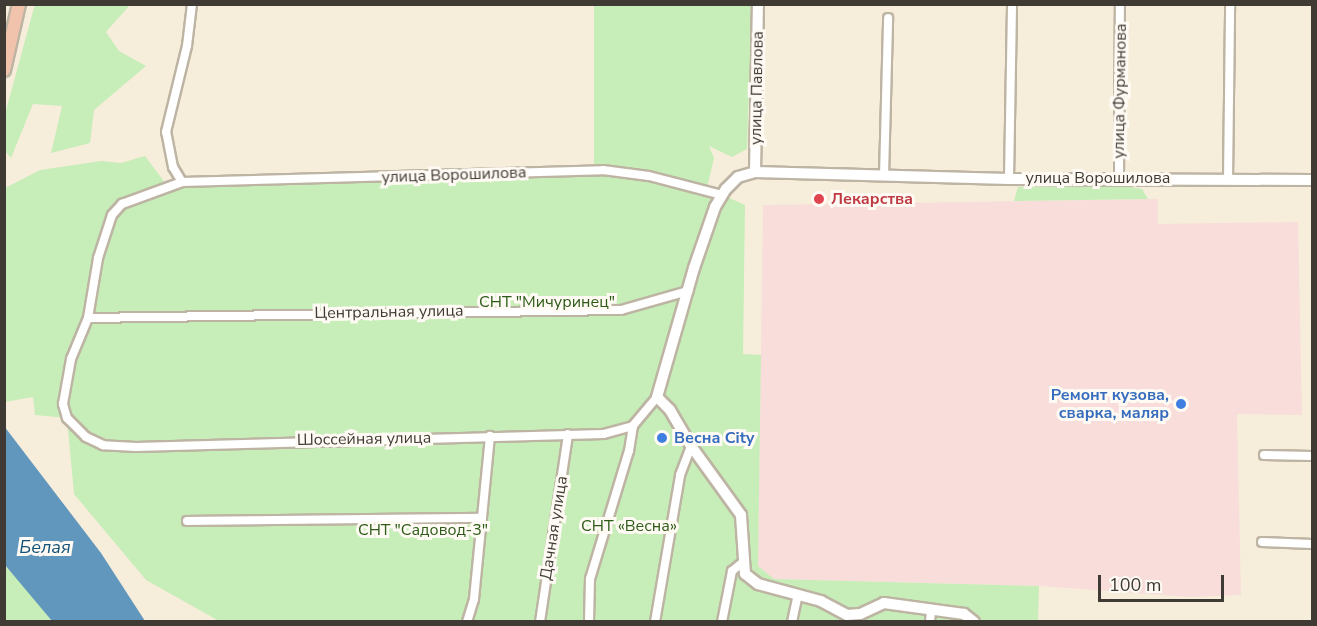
<!DOCTYPE html>
<meta charset="utf-8">
<style>
body{margin:0}
#map{position:relative;width:1317px;height:626px;overflow:hidden;background:#f7eddb;font-family:"Nunito Sans",sans-serif}
div>[style]{position:absolute}
.industrial>*{inset:0;background:#f8ddda}
.green>*{inset:0;background:#c7edb9}
.water>*{inset:0;background:#6297bd}
.roads{filter:drop-shadow(2px 0 #bdb4a3) drop-shadow(-2px 0 #bdb4a3) drop-shadow(0 2px #bdb4a3) drop-shadow(0 -2px #bdb4a3)}
.minor>*{height:8px;margin:-4px;padding:0 4px;transform-origin:4px;border-radius:4px;background:#fff}
.tertiary>*{height:10px;margin:-5px;padding:0 5px;transform-origin:5px;border-radius:5px;background:#fff}
.primary>*{height:12px;margin:-6px;padding:0 6px;transform-origin:6px;border-radius:6px;background:#f1c3ac}
.dots>*{width:16px;height:16px;translate:-50% -50%;box-sizing:border-box;border:3px solid #fffbf4;border-radius:50%}
span{translate:-50% -50%;white-space:nowrap;text-align:center;line-height:1.15;-webkit-text-stroke:6px #fffbf4;paint-order:stroke}
.street-label{font-size:16px;color:#3f3b34}
.health-label{font-size:16px;color:#be3a42;font-weight:700}
.left{translate:0 -50%;text-align:left}
.park-label{font-size:16px;color:#2c5a16}
.shop-label{font-size:16px;color:#366cbe;font-weight:700}
.right{translate:-100% -50%;text-align:right}
.water-label{font-size:18px;color:#125278;font-style:italic}
.frame{position:absolute;inset:0;border:6px solid #3f3b34;pointer-events:none}
.scale{position:absolute;left:1098px;top:575px;width:126px;height:27px;box-sizing:border-box;border:3px solid #3f3b34;border-top:0;padding-left:8px;font-size:18px;line-height:21px;white-space:nowrap;color:#3f3b34;-webkit-text-stroke:4px #fffbf4;paint-order:stroke}
</style>
<div id="map">
<div class="industrial">
<i style="clip-path:polygon(1158px 199px,1158px 224px,1298px 222px,1302px 415px,1237px 414px,1241px 595px,1190px 597px,1039px 586px,774px 579px,758px 566px,763px 205px)"></i>
</div>
<div class="green">
<i style="clip-path:polygon(35px 4px,130px 5px,106px 32px,119px 51px,146px 66px,94px 110px,90px 143px,51px 153px,62px 106px,33px 104px,11px 158px,5px 151px,5px 114px)"></i>
<i style="clip-path:polygon(594px 5px,752px 5px,747px 149px,732px 157px,709px 146px,714px 158px,707px 188px,745px 205px,743px 354px,761px 355px,758px 566px,774px 579px,1039px 586px,1038px 621px,219px 621px,146px 580px,74px 494px,67px 418px,35px 415px,33px 397px,5px 402px,5px 188px,40px 170px,101px 161px,121px 163px,145px 156px,166px 184px,594px 170px)"></i>
<i style="clip-path:polygon(1125px 186px,1142px 189px,1148px 199px,1014px 201px,1018px 187px)"></i>
<i style="clip-path:polygon(4px 565px,17px 577px,52px 621px,5px 621px)"></i>
</div>
<div class="water">
<i style="clip-path:polygon(4px 426px,101px 553px,145px 621px,52px 621px,5px 565px)"></i>
</div>
<div class="roads">
<div class="minor">
<i style="left:884px;top:176px;width:158px;rotate:-88.5deg"></i>
<i style="left:1119px;top:177px;width:173px;rotate:-89.7deg"></i>
<i style="left:1009px;top:179px;width:175px;rotate:-89deg"></i>
<i style="left:1228px;top:179px;width:175px;rotate:-89.3deg"></i>
<i style="left:182px;top:182px;width:17px;rotate:-121deg"></i>
<i style="left:173px;top:167px;width:36px;rotate:-101deg"></i>
<i style="left:166px;top:132px;width:89px;rotate:-76.3deg"></i>
<i style="left:187px;top:46px;width:42px;rotate:-83.2deg"></i>
<i style="left:88px;top:318px;width:533px;rotate:-0.86deg"></i>
<i style="left:621px;top:310px;width:70px;rotate:-15.8deg"></i>
<i style="left:657px;top:397px;width:38px;rotate:130deg"></i>
<i style="left:633px;top:426px;width:30px;rotate:165deg"></i>
<i style="left:604px;top:434px;width:468px;rotate:178.4deg"></i>
<i style="left:136px;top:447px;width:33px;rotate:-177deg"></i>
<i style="left:103px;top:445px;width:19px;rotate:-155deg"></i>
<i style="left:86px;top:437px;width:27px;rotate:-135deg"></i>
<i style="left:67px;top:418px;width:15px;rotate:-106deg"></i>
<i style="left:63px;top:404px;width:46px;rotate:-79.9deg"></i>
<i style="left:71px;top:359px;width:44px;rotate:-67.5deg"></i>
<i style="left:88px;top:318px;width:61px;rotate:-80.5deg"></i>
<i style="left:98px;top:258px;width:45px;rotate:-72deg"></i>
<i style="left:112px;top:215px;width:15px;rotate:-48deg"></i>
<i style="left:122px;top:204px;width:64px;rotate:-20.1deg"></i>
<i style="left:182px;top:182px;width:421px;rotate:-1.6deg"></i>
<i style="left:603px;top:170px;width:46px;rotate:7.4deg"></i>
<i style="left:649px;top:176px;width:75px;rotate:14.6deg"></i>
<i style="left:1264px;top:455px;width:48px;rotate:1.2deg"></i>
<i style="left:187px;top:521px;width:295px;rotate:-0.6deg"></i>
<i style="left:1262px;top:542px;width:50px;rotate:2.3deg"></i>
<i style="left:467px;top:622px;width:24px;rotate:-73deg"></i>
<i style="left:474px;top:599px;width:164px;rotate:-84.4deg"></i>
<i style="left:540px;top:622px;width:190px;rotate:-81.5deg"></i>
<i style="left:589px;top:622px;width:43px;rotate:-88.7deg"></i>
<i style="left:590px;top:579px;width:134px;rotate:-73.1deg"></i>
<i style="left:629px;top:451px;width:25px;rotate:-81deg"></i>
<i style="left:655px;top:622px;width:149px;rotate:-80.3deg"></i>
<i style="left:680px;top:475px;width:31px;rotate:-69deg"></i>
<i style="left:722px;top:622px;width:52px;rotate:-78.9deg"></i>
<i style="left:732px;top:571px;width:13px;rotate:-39deg"></i>
<i style="left:792px;top:622px;width:25px;rotate:-78deg"></i>
<i style="left:930px;top:622px;width:12px;rotate:-85deg"></i>
</div>
<div class="tertiary">
<i style="left:755px;top:172px;width:168px;rotate:-89deg"></i>
<i style="left:974px;top:622px;width:13px;rotate:-141deg"></i>
<i style="left:964px;top:614px;width:81px;rotate:-172.2deg"></i>
<i style="left:884px;top:603px;width:26px;rotate:155deg"></i>
<i style="left:860px;top:614px;width:13px;rotate:176deg"></i>
<i style="left:847px;top:615px;width:30px;rotate:-152deg"></i>
<i style="left:821px;top:601px;width:65px;rotate:-164.9deg"></i>
<i style="left:758px;top:584px;width:16px;rotate:-142deg"></i>
<i style="left:745px;top:574px;width:59px;rotate:-93.9deg"></i>
<i style="left:741px;top:515px;width:85px;rotate:-125.9deg"></i>
<i style="left:691px;top:446px;width:42px;rotate:-120.3deg"></i>
<i style="left:670px;top:410px;width:18px;rotate:-135deg"></i>
<i style="left:657px;top:397px;width:134px;rotate:-74deg"></i>
<i style="left:694px;top:268px;width:65px;rotate:-71deg"></i>
<i style="left:715px;top:207px;width:21px;rotate:-59deg"></i>
<i style="left:726px;top:189px;width:17px;rotate:-45deg"></i>
<i style="left:738px;top:177px;width:18px;rotate:-16deg"></i>
<i style="left:755px;top:172px;width:254px;rotate:1.6deg"></i>
<i style="left:1009px;top:179px;width:303px;rotate:0.2deg"></i>
</div>
<div class="primary">
<i style="left:4px;top:70px;width:68px;rotate:-77.2deg"></i>
</div>
</div>
<div class="dots">
<i style="left:819px;top:199px;background:#e0444e"></i>
<i style="left:1181px;top:404px;background:#3f7fe0"></i>
<i style="left:662px;top:438px;background:#3f7fe0"></i>
</div>
<div class="street-label">
<span style="left:757px;top:88px;rotate:-89deg">улица Павлова</span>
<span style="left:1120px;top:91px;rotate:-89deg">улица Фурманова</span>
<span style="left:454px;top:175px;rotate:-2deg">улица Ворошилова</span>
<span style="left:1098px;top:178px">улица Ворошилова</span>
<span style="left:389px;top:312px;rotate:-1deg">Центральная улица</span>
<span style="left:364px;top:439px;rotate:-1deg">Шоссейная улица</span>
<span style="left:554px;top:528px;rotate:-81deg">Дачная улица</span>
</div>
<div class="health-label">
<span class="left" style="left:831px;top:199px">Лекарства</span>
</div>
<div class="park-label">
<span style="left:547px;top:302px">СНТ "Мичуринец"</span>
<span style="left:629px;top:526px">СНТ «Весна»</span>
<span style="left:423px;top:530px">СНТ "Садовод-3"</span>
</div>
<div class="shop-label">
<span class="right" style="left:1169px;top:404px">Ремонт кузова,<br>сварка, маляр</span>
<span class="left" style="left:674px;top:438px">Весна City</span>
</div>
<div class="water-label">
<span style="left:45px;top:547px">Белая</span>
</div>
<div class="frame"></div>
<div class="scale">100 m</div>
</div>
